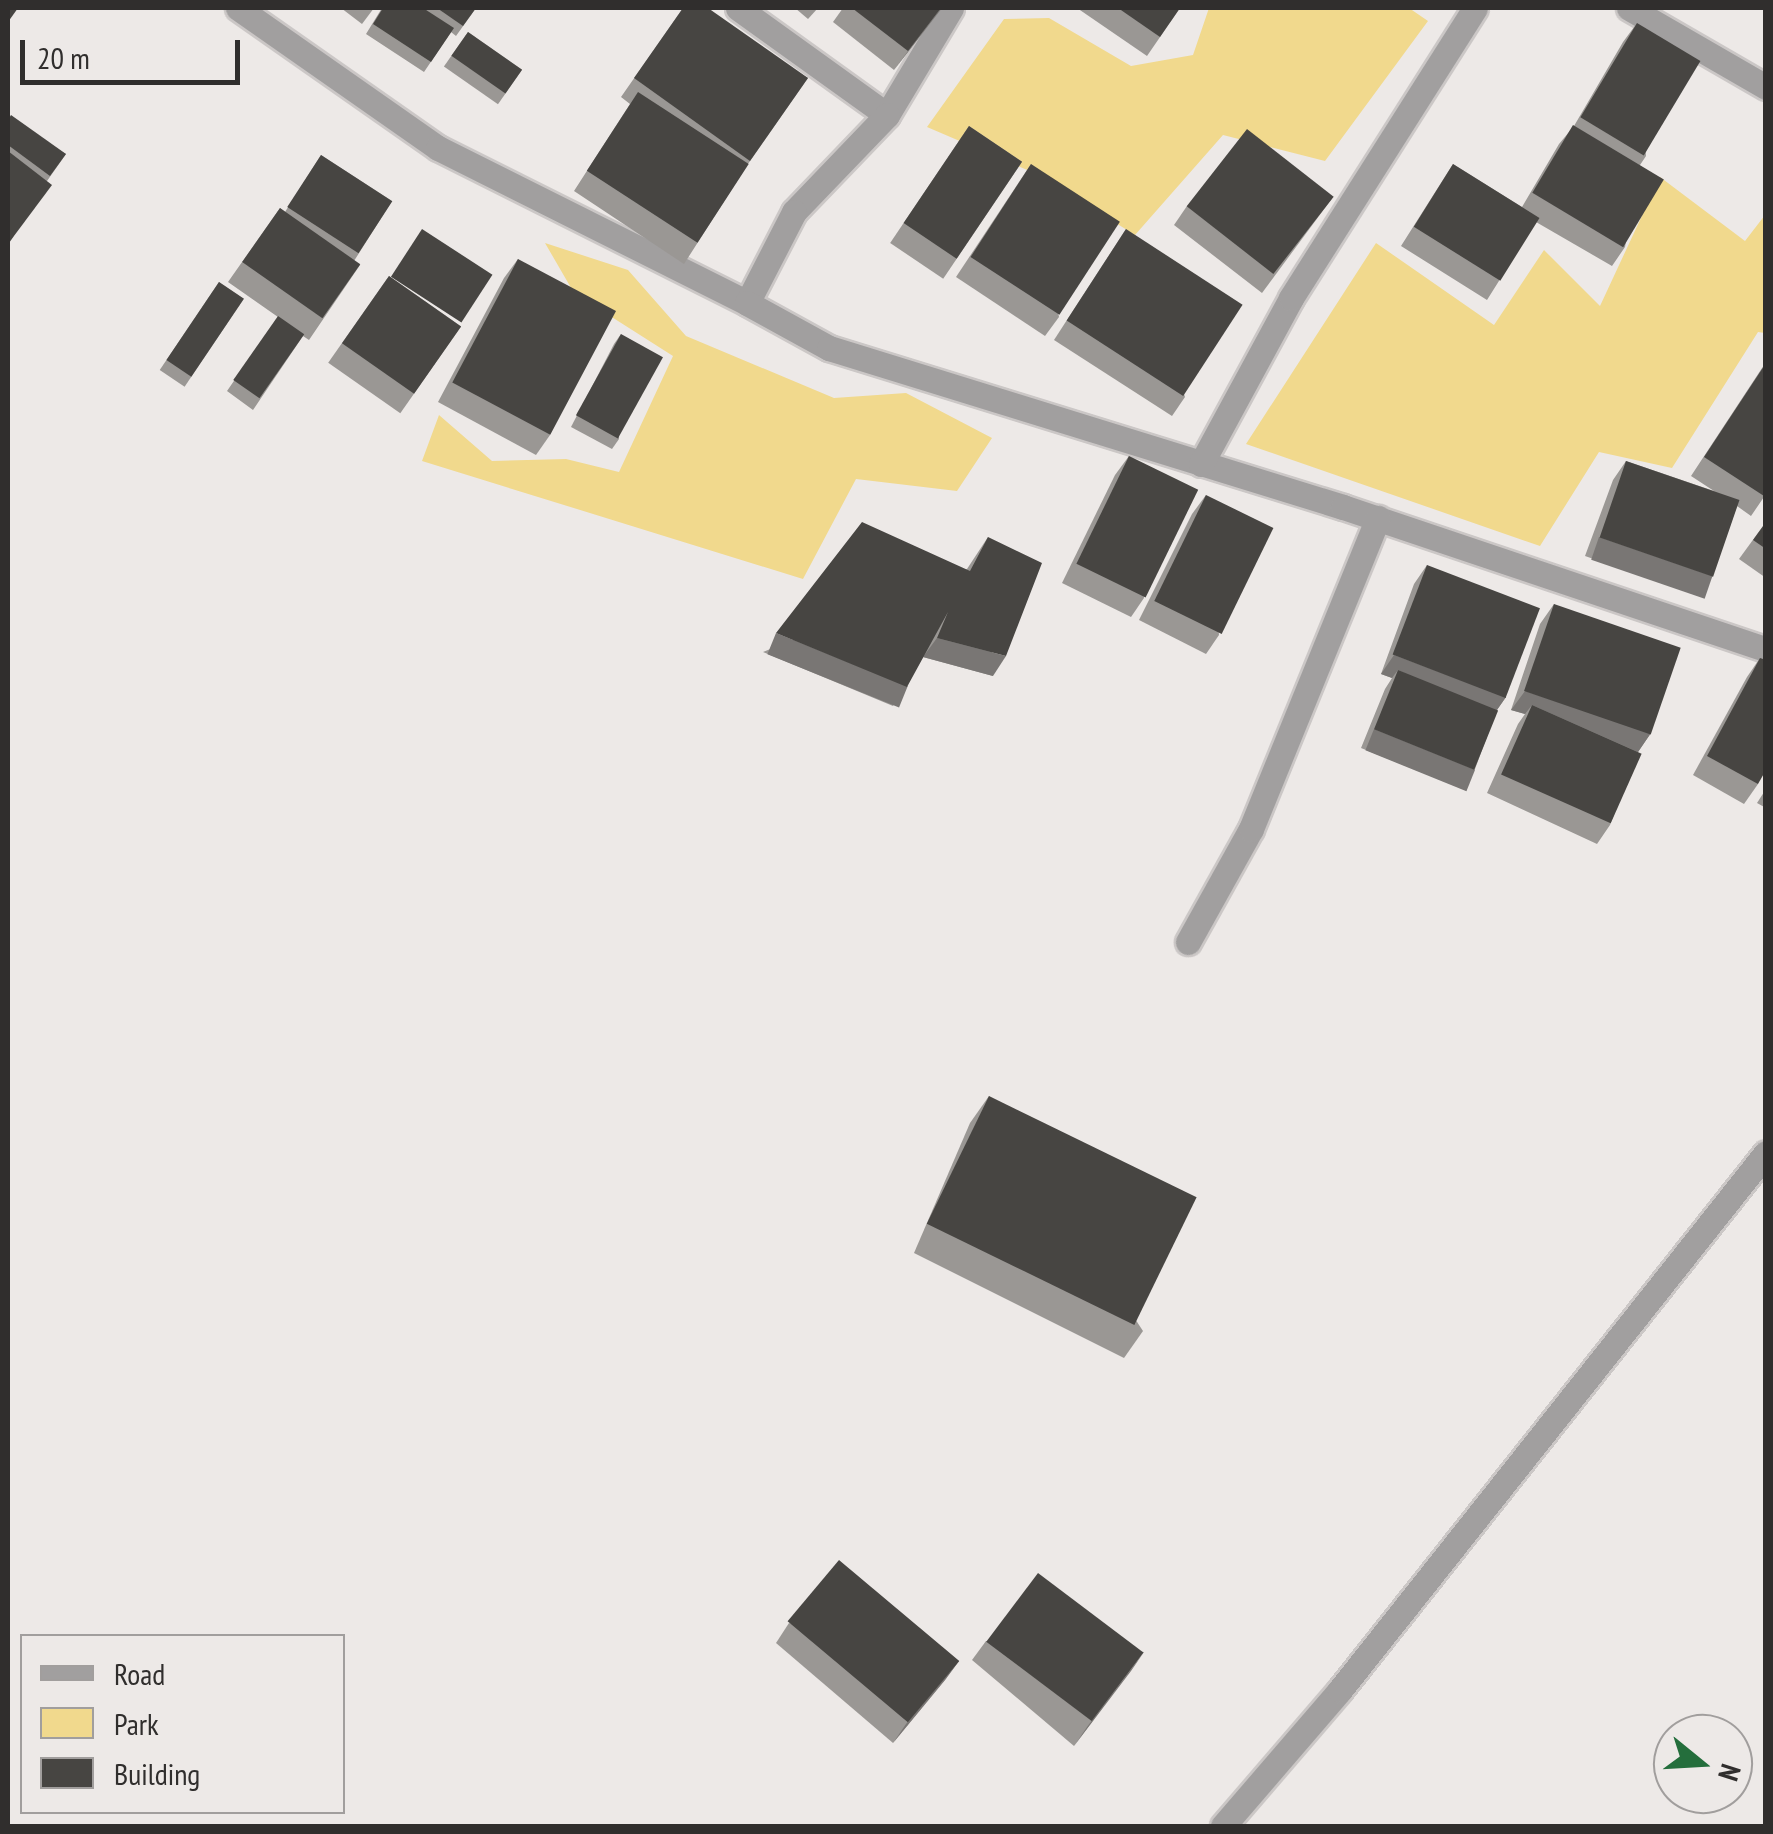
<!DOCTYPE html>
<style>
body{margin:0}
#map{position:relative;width:1773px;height:1834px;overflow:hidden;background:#ede9e7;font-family:"PT Sans Narrow",sans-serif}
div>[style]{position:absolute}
.green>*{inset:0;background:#f1d98d}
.roads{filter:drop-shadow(2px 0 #cbc7c6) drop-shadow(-2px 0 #cbc7c6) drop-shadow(0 2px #cbc7c6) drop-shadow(0 -2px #cbc7c6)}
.minor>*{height:25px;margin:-12.5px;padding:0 12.5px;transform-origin:12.5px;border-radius:12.5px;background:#a19f9f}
.wall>*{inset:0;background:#9a9794;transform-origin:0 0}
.shaded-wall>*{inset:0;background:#797674;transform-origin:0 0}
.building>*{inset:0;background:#474542;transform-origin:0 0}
span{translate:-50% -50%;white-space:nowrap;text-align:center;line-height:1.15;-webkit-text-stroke:10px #ede9e7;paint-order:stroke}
.frame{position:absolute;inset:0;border:10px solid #302e2d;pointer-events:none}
.legend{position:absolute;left:20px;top:1634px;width:325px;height:180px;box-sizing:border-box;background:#ede9e7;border:2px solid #a19e9d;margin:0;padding:12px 18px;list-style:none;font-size:30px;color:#302e2d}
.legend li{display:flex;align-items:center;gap:20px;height:50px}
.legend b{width:50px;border:2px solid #a19e9d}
.north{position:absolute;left:1653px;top:1714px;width:100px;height:100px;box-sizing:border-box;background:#ede9e7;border:2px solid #a19e9d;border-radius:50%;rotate:108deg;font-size:28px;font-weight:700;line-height:40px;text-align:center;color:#302e2d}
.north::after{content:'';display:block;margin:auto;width:35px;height:45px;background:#246e3c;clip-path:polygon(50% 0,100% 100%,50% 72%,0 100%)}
.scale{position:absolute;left:20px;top:40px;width:220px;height:45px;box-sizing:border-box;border:5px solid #302e2d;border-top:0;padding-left:12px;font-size:30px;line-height:35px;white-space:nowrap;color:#302e2d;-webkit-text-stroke:8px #ede9e7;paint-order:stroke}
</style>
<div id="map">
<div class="green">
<i style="clip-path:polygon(1209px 8px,1409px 8px,1428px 21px,1325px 161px,1223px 135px,1135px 235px,1039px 175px,927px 127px,1004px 19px,1049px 18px,1131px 66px,1193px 55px)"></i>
<i style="clip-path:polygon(1660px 177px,1745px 241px,1765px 215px,1765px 333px,1758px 332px,1672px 468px,1599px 452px,1540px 546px,1246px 444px,1376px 243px,1494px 325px,1544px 250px,1600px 306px)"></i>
<i style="clip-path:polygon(545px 243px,628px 270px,686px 336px,834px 398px,906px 393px,992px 438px,957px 491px,856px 479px,803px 579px,422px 461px,439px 415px,492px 461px,566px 459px,619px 472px,673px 356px,574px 293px)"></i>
</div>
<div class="roads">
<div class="minor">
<i style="left:238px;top:8px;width:244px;rotate:35deg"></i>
<i style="left:438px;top:148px;width:346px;rotate:26.6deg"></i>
<i style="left:738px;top:8px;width:183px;rotate:35.7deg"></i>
<i style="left:951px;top:8px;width:125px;rotate:120.9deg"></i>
<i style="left:887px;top:115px;width:134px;rotate:133.8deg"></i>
<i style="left:794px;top:212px;width:102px;rotate:117.3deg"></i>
<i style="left:747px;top:303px;width:94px;rotate:28.8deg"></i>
<i style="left:829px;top:348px;width:538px;rotate:17.19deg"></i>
<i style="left:1343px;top:507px;width:446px;rotate:18.6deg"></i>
<i style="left:1629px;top:8px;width:158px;rotate:30deg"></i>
<i style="left:1201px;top:464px;width:189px;rotate:-61.5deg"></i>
<i style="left:1291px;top:298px;width:343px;rotate:-57.6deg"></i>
<i style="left:1188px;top:942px;width:129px;rotate:-60.9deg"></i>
<i style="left:1251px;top:829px;width:336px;rotate:-67.8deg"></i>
<i style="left:1223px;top:1826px;width:179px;rotate:-49.3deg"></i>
<i style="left:1340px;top:1690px;width:685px;rotate:-51.58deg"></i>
</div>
</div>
<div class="wall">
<i style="clip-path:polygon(341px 8px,374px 8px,362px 24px)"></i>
<i style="clip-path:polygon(382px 8px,476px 8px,456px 36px,451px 32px,424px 72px,366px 34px)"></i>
<i style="clip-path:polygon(683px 8px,808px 78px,748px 164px,684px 264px,574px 191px,630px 104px,621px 97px)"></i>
<i style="clip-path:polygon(795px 8px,818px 8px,808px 19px)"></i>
<i style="clip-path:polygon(843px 8px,942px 8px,894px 70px,833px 22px)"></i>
<i style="clip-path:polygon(1077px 8px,1180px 8px,1147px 56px)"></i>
<i style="clip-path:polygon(1637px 23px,1646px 156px,1640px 165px,1625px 247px,1612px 266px,1536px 222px,1487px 300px,1401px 246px,1453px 164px,1522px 207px,1559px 144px,1574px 126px,1623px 42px)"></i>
<i style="left:468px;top:32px;width:66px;height:42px;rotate:35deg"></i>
<i style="clip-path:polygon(8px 120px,66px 154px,47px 181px,8px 245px)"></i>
<i style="left:969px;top:126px;width:64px;height:141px;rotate:34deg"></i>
<i style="clip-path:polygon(321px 155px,392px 201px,354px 261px,360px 265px,309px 340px,303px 336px,253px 410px,227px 391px,278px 317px,228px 282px,280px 208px,285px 212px)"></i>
<i style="clip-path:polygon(1031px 164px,1059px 317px,1045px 336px,956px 277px)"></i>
<i style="clip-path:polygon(1333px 197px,1262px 293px,1174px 225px,1187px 206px)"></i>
<i style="clip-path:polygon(1126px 229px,1185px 397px,1172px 416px,1054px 340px)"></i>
<i style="clip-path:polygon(518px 259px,550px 435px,536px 455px,438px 402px,504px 278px)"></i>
<i style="left:389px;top:276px;width:88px;height:106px;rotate:35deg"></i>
<i style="left:219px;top:282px;width:30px;height:106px;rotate:34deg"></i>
<i style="clip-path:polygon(621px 334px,619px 439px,612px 449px,571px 427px,614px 344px)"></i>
<i style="clip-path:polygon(1766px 362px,1766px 494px,1751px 516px,1737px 506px,1712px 577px,1699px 596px,1585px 556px,1613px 480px,1626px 461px,1714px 491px,1691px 476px)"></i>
<i style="clip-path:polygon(1129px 456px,1144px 598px,1131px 617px,1062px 583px,1115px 475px)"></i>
<i style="clip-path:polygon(1206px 495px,1219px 635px,1206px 654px,1139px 620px,1192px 514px)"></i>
<i style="clip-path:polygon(1766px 522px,1766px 578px,1739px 559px)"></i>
<i style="clip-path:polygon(988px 537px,993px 676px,923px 657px,893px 706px,763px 652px,967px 569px)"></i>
<i style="clip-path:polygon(1427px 565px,1506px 697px,1497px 710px,1475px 769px,1461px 788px,1361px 748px,1385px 689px,1392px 678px,1381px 674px,1414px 584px)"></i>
<i style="clip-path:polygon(1554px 604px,1651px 733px,1638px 752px,1610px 825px,1597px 844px,1487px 793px,1518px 724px,1525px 714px,1511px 710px,1540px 624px)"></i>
<i style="clip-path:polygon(1760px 658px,1758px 784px,1744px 804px,1693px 775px,1747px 677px)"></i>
<i style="clip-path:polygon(1766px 789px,1766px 808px,1757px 803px)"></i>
<i style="clip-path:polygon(989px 1096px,1143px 1331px,1124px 1358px,914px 1253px,970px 1123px)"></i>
<i style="clip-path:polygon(789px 1623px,959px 1661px,945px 1680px,893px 1743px,776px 1643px)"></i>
<i style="clip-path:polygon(986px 1641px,1144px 1652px,1074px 1746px,972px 1660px)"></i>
</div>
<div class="shaded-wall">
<i style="clip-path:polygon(941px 8px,942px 8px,894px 70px,908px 51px)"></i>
<i style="left:1599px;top:537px;width:120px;height:24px;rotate:19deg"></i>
<i style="left:776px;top:633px;width:142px;height:23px;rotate:22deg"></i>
<i style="clip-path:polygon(937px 638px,1006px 656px,993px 676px,923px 657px)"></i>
<i style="clip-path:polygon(1394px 655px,1506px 697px,1492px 717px,1398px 670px,1392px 678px,1381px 674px)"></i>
<i style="clip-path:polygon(1525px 691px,1651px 733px,1638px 752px,1532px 705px,1525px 714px,1511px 710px)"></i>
<i style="left:1374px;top:729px;width:109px;height:23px;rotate:22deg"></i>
<i style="clip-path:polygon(1144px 1652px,1131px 1671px,1074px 1746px,1087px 1727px)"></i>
<i style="clip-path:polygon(959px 1661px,945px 1680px,893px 1743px,906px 1724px)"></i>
</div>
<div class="building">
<i style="clip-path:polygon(8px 8px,18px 8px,8px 22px)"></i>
<i style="clip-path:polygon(383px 8px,423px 8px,454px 28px,431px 62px,373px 24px)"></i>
<i style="clip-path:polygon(437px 8px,476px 8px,463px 26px)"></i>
<i style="clip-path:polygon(683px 8px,708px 8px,808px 78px,750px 161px,634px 78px)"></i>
<i style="clip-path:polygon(852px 8px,941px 8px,908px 51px)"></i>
<i style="clip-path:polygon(1118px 8px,1180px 8px,1160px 37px)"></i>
<i style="left:1637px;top:23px;width:74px;height:110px;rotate:31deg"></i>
<i style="left:468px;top:32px;width:66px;height:29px;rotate:35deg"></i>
<i style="left:638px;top:92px;width:132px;height:94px;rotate:33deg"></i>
<i style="clip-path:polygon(11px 115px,66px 154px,50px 176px,8px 145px,8px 120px)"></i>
<i style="left:1573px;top:125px;width:106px;height:79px;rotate:31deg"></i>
<i style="left:969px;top:126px;width:64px;height:117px;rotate:34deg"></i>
<i style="left:1247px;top:129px;width:110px;height:98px;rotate:38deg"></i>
<i style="clip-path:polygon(8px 151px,52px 185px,8px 244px)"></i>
<i style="left:321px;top:155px;width:85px;height:62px;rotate:33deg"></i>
<i style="left:1031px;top:164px;width:106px;height:111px;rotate:33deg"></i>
<i style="left:1453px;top:164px;width:102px;height:74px;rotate:32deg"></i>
<i style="left:280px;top:208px;width:98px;height:66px;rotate:35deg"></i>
<i style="left:422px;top:229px;width:84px;height:57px;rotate:33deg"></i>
<i style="left:1126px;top:229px;width:139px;height:109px;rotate:33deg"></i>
<i style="left:518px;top:259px;width:111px;height:140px;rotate:28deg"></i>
<i style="left:389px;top:276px;width:88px;height:82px;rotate:35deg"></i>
<i style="left:219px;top:282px;width:30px;height:94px;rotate:34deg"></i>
<i style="left:278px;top:316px;width:32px;height:78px;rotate:35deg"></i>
<i style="left:621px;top:334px;width:48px;height:93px;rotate:29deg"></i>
<i style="clip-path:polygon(1766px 363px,1766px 494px,1764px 496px,1704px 457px)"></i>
<i style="left:1129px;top:456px;width:77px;height:120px;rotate:26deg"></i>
<i style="left:1626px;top:461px;width:120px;height:81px;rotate:19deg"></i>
<i style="left:1206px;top:495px;width:75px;height:118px;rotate:26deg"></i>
<i style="clip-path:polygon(862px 522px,970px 571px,988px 537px,1042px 563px,1006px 656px,937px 638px,948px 612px,907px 687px,776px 633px)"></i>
<i style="clip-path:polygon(1766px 522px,1766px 549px,1753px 540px)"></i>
<i style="left:1427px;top:565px;width:121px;height:96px;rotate:21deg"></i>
<i style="left:1554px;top:604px;width:134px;height:92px;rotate:19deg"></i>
<i style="clip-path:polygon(1760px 658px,1766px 660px,1766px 770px,1758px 784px,1707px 756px)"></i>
<i style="left:1398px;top:670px;width:108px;height:64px;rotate:22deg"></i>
<i style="left:1532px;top:705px;width:120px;height:76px;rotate:24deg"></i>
<i style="left:989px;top:1096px;width:231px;height:142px;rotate:26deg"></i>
<i style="left:839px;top:1560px;width:157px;height:80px;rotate:40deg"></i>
<i style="left:1038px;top:1573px;width:132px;height:86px;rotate:37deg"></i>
</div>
<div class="frame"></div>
<ul class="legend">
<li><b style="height:12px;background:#a19f9f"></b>Road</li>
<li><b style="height:28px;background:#f1d98d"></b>Park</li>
<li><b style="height:28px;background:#474542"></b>Building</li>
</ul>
<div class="north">N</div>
<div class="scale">20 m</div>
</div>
